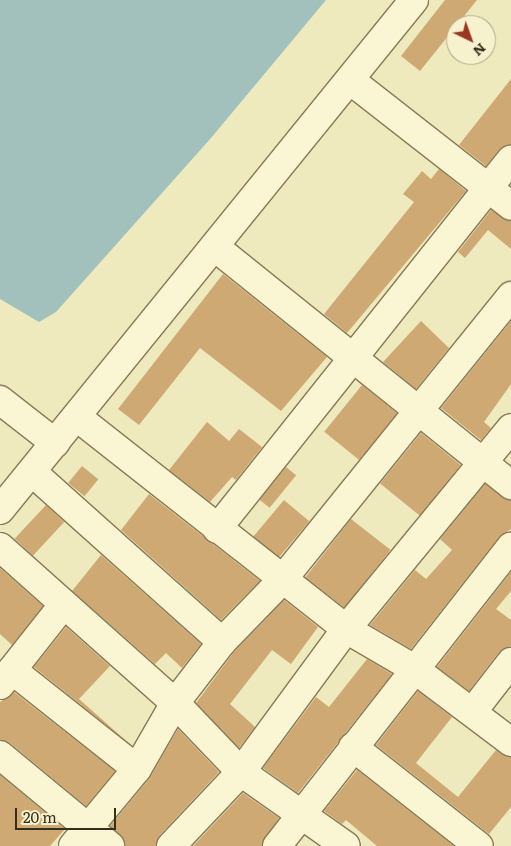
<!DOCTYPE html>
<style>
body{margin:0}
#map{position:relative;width:511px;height:846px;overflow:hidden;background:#efe9be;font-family:Literata,serif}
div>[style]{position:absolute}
.water>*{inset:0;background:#a2c1bd}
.building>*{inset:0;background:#cfa973;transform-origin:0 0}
.roads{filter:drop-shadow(1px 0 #887956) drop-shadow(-1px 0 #887956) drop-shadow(0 1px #887956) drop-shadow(0 -1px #887956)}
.minor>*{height:28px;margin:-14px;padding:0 14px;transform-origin:14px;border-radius:14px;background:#faf5d2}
span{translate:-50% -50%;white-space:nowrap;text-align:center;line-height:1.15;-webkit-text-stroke:5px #f6f2ce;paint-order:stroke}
.north{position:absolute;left:446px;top:15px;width:50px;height:50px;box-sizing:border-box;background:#f6f2ce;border:1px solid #aaa387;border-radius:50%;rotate:138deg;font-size:14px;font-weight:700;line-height:20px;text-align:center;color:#372d1c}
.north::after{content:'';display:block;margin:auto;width:18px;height:22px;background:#993724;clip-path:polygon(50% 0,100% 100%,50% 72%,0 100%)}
.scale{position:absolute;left:15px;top:808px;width:101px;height:22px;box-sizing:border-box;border:2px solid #372d1c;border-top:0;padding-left:6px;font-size:15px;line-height:18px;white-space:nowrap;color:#372d1c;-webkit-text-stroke:4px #f6f2ce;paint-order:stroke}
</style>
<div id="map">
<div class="water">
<i style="clip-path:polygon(0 0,326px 0,211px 138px,56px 312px,39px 322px,0 299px)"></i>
</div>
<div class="building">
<i style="clip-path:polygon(445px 0,477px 0,420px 71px,401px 56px)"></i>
<i style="clip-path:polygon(511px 79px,511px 145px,499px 150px,486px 166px,459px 145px)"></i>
<i style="clip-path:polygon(439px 169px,466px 191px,347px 333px,324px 314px,414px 202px,403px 194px,422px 171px,431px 179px)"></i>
<i style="clip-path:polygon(491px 210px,511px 221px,511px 249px,488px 230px,465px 258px,458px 252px)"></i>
<i style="clip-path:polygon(223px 274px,327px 357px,281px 411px,200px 348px,139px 425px,118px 409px)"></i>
<i style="clip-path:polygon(421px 321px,449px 348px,416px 389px,383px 362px)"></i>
<i style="clip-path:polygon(511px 321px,511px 384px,484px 422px,491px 428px,481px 440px,441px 408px)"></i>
<i style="left:362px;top:385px;width:45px;height:60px;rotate:39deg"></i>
<i style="clip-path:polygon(207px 422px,229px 441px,239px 429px,262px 447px,236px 480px,232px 477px,210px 502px,169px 470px)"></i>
<i style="left:421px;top:433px;width:51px;height:65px;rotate:39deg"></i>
<i style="left:82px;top:466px;width:21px;height:22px;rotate:39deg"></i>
<i style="left:286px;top:467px;width:13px;height:42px;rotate:39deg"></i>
<i style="clip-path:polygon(485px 484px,511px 500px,511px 529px,499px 537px,411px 649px,370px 625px,415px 570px,426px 579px,452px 550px,440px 539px)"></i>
<i style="clip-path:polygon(149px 494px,260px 581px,221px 620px,121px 530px)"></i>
<i style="left:284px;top:500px;width:33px;height:48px;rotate:40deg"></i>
<i style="left:46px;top:505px;width:25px;height:46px;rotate:43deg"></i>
<i style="left:351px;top:519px;width:50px;height:74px;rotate:38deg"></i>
<i style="clip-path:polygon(101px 555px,201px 644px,182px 668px,166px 653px,155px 664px,72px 591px)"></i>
<i style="clip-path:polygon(0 568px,43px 606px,12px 645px,0 634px)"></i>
<i style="clip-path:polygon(511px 572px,511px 591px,496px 609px,511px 620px,511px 647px,499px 652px,469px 691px,437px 667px)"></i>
<i style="clip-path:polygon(284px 600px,318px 627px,291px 664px,272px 650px,230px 704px,255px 727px,239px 748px,196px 703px,234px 652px)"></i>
<i style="clip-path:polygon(66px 627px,110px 666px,79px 699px,132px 746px,34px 667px)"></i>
<i style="clip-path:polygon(367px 659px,392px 674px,298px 793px,263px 768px,316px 697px,329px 707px)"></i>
<i style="clip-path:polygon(418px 691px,452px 717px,416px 763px,458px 797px,496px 750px,511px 757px,511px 807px,489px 834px,376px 745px)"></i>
<i style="clip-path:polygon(14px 692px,115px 771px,86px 806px,10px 743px,0 740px,0 702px)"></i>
<i style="clip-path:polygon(178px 729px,219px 772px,160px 835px,156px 846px,125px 846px,110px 826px,149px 779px)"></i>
<i style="clip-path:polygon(357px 770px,454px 846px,377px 846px,346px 820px,342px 824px,324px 811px)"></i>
<i style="clip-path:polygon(0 775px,65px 829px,50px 846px,0 846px)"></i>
<i style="clip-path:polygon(243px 793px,279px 818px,262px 846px,193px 846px)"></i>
</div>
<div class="roads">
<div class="minor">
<i style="left:350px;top:80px;width:204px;rotate:38deg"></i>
<i style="left:215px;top:247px;width:380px;rotate:38.8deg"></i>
<i style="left:0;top:400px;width:70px;rotate:38deg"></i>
<i style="left:77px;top:417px;width:342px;rotate:38.2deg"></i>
<i style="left:346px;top:629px;width:78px;rotate:30.2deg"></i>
<i style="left:413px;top:668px;width:123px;rotate:37.1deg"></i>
<i style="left:32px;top:472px;width:255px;rotate:41.8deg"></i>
<i style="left:0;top:510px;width:657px;rotate:-50.93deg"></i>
<i style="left:217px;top:529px;width:472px;rotate:-51.5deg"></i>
<i style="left:0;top:547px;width:234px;rotate:41.7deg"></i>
<i style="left:175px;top:703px;width:95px;rotate:46.3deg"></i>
<i style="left:241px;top:772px;width:128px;rotate:35.2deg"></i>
<i style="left:12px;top:670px;width:159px;rotate:38.4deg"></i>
<i style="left:0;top:685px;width:103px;rotate:-51.7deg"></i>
<i style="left:473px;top:711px;width:62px;rotate:-52.2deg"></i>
<i style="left:353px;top:747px;width:160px;rotate:38.2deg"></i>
<i style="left:0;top:755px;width:143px;rotate:39.6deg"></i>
<i style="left:73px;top:846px;width:100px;rotate:-50.3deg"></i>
<i style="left:137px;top:769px;width:76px;rotate:-60.1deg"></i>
<i style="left:175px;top:703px;width:77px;rotate:-52.4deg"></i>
<i style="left:222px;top:642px;width:86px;rotate:-45.9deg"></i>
<i style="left:282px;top:580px;width:365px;rotate:-51.1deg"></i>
<i style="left:171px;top:846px;width:102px;rotate:-46.6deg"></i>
<i style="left:241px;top:772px;width:177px;rotate:-53.7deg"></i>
<i style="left:346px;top:629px;width:260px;rotate:-50.6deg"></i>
<i style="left:277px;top:846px;width:380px;rotate:-52deg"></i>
</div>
</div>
<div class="north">N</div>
<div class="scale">20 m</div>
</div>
